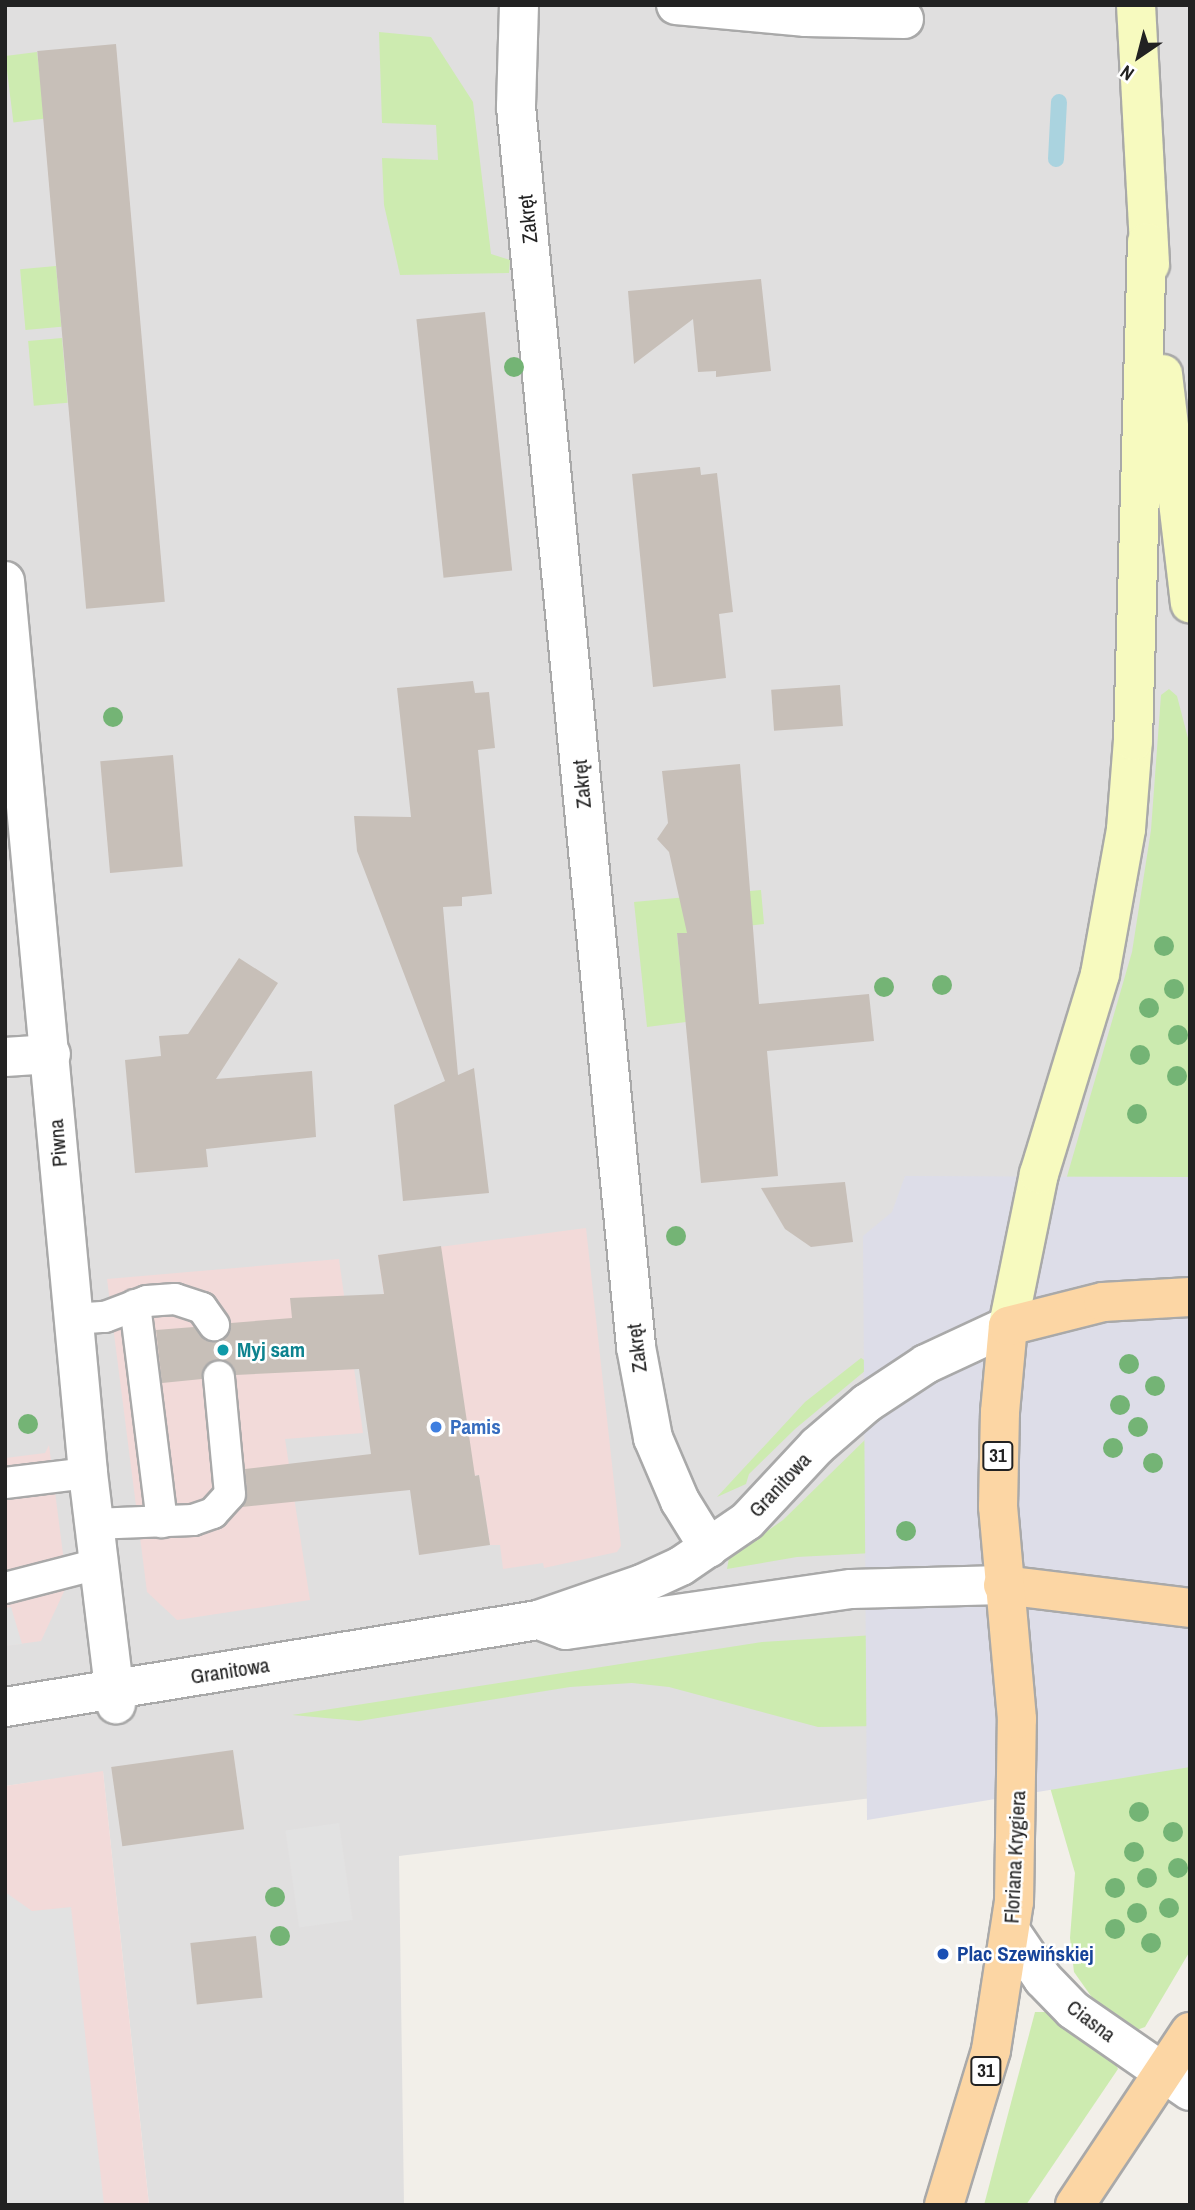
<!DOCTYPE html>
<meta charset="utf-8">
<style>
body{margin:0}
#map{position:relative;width:1195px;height:2210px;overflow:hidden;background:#f2efe9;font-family:"Archivo Narrow",sans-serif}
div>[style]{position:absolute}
.residential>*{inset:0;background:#e0dfdf}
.commercial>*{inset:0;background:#f2dad9}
.grass>*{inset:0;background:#cdebb0;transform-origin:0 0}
.parking>*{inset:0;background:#e2e2e2;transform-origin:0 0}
.plaza>*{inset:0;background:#dddde8}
.stream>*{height:16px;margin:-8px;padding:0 8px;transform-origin:8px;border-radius:8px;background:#aad3df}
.building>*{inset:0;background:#c7bfb8;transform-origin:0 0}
.roads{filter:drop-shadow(2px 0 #a9a9a9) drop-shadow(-2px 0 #a9a9a9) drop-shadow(0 2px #a9a9a9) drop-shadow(0 -2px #a9a9a9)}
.service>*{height:30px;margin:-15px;padding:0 15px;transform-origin:15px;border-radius:15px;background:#fff}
.minor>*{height:38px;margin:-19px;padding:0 19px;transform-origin:19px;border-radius:19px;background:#fff}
.tertiary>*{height:38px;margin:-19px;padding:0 19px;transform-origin:19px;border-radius:19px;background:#fff}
.secondary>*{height:38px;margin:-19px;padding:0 19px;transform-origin:19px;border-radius:19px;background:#f7fabf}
.primary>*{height:38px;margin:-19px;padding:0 19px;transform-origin:19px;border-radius:19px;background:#fcd6a4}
.trees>*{width:20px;height:20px;margin:-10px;border-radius:50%;background:#74b475}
.dots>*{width:19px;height:19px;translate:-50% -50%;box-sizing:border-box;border:4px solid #fff;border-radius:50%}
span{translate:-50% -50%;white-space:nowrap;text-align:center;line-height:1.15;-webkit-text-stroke:5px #fff;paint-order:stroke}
.shield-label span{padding:2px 5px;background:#fff;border:2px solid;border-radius:5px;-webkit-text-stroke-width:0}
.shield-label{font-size:19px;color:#222;font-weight:700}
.street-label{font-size:21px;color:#222}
.culture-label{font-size:21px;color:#0d838f;font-weight:700}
.left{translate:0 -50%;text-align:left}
.shop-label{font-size:21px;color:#366cbe;font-weight:700}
.transit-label{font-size:21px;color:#164399;font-weight:700}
.frame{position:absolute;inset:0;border:7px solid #222;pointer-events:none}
.north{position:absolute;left:1104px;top:21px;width:70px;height:70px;-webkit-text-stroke:5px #fff;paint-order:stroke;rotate:215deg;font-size:19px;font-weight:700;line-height:28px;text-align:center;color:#222}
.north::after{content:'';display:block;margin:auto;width:24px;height:32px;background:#222;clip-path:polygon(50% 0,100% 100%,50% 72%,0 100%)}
</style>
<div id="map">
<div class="residential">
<i style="clip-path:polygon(5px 5px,1190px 5px,1190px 1759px,399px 1856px,404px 2205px,149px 2205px,103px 1772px,5px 1786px)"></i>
</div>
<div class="commercial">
<i style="clip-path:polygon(586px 1228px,621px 1546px,617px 1552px,544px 1568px,543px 1563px,503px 1569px,500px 1545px,490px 1545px,479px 1475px,412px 1484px,378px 1255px)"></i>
<i style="clip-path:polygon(339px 1259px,363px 1433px,285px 1439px,310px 1600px,177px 1620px,147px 1592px,107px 1279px)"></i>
<i style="clip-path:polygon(49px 1445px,67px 1585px,41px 1641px,5px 1646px,5px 1458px,45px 1453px)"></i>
<i style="clip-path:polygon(103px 1771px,149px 2205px,5px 2205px,5px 1786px)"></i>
</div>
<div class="grass">
<i style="clip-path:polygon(379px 32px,431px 37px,473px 102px,491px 254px,510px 260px,509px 273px,400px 275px,384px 205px,382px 158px,438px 160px,436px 125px,382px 123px)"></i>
<i style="left:37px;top:52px;width:67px;height:32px;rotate:83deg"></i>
<i style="left:56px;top:266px;width:61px;height:36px;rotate:85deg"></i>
<i style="left:62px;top:338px;width:65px;height:34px;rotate:85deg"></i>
<i style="clip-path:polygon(1169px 689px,1177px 696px,1190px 746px,1190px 1188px,1059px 1204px,1132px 952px,1151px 830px,1161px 695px)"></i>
<i style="clip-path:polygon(761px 890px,764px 924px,677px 934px,686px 1022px,647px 1027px,634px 902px)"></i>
<i style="clip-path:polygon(861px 1358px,872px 1365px,795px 1429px,749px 1474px,746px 1484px,717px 1497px,805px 1402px)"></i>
<i style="clip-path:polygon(872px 1433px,873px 1553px,797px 1557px,727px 1569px,729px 1558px,783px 1520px)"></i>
<i style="clip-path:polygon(875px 1635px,879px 1726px,818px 1727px,669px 1687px,632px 1683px,570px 1687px,359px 1721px,292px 1715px,762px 1642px)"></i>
<i style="clip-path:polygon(1190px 1725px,1190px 1951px,1145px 2027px,1134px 2031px,1098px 2006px,1074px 1972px,1070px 1938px,1075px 1873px,1049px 1784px)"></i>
<i style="clip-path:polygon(1035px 2012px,1046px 2012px,1114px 2060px,1118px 2069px,1026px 2205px,984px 2205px)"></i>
</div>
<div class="parking">
<i style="clip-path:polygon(11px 1607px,22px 1644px,5px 1646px,5px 1608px)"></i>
<i style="left:339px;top:1823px;width:98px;height:54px;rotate:82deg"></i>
<i style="clip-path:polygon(5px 1892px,32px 1911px,71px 1907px,104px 2205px,5px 2205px)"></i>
</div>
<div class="plaza">
<i style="clip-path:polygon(905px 1176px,1190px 1177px,1190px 1767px,867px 1820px,863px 1236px,892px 1212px)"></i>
</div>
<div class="stream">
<i style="left:1056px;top:159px;width:57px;rotate:-87deg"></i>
</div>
<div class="building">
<i style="left:116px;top:44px;width:560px;height:79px;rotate:85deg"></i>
<i style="clip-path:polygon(761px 279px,771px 371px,716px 377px,716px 371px,698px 372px,693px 319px,634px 364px,628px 291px)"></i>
<i style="left:485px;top:312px;width:260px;height:69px;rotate:84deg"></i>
<i style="clip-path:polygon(700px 467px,701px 475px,717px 473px,733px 612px,719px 614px,726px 678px,653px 687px,632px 474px)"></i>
<i style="clip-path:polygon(473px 681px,475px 693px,489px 692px,495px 748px,478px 750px,492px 894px,462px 897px,462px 906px,443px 907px,458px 1075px,474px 1068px,489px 1193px,403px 1201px,394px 1105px,445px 1081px,357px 851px,354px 816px,411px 817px,397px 688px)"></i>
<i style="left:840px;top:685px;width:41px;height:69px;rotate:86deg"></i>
<i style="left:173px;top:755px;width:112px;height:73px;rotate:85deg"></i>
<i style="clip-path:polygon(740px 764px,759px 1004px,869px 994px,874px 1041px,767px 1051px,778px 1176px,701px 1183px,677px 933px,687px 933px,669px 852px,657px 839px,668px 823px,662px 771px)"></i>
<i style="clip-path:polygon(239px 958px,278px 983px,216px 1079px,312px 1071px,316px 1137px,206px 1149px,208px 1167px,135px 1173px,125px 1060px,161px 1056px,159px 1036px,188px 1034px)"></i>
<i style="clip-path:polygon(845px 1182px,853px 1242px,811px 1247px,785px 1229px,761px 1188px)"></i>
<i style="clip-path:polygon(441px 1246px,475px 1476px,479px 1475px,490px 1545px,419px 1555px,410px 1490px,242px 1507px,247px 1493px,245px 1469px,371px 1454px,359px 1369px,236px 1375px,233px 1366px,218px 1360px,208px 1363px,202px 1379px,162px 1383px,156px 1330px,194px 1327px,206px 1341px,216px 1342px,230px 1333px,231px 1323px,292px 1318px,290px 1298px,384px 1294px,378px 1255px)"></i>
<i style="left:233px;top:1750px;width:80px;height:123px;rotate:82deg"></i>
<i style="left:256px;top:1936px;width:62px;height:66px;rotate:84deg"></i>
</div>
<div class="roads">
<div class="service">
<i style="left:135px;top:1305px;width:219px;rotate:82.9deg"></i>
<i style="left:73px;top:1319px;width:32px;rotate:-4deg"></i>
<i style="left:105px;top:1317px;width:45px;rotate:-20.9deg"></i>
<i style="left:147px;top:1301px;width:28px;rotate:-4deg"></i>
<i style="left:175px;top:1299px;width:28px;rotate:18deg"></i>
<i style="left:202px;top:1308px;width:21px;rotate:55deg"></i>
<i style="left:5px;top:1483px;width:84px;rotate:-6.9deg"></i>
<i style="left:93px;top:1524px;width:100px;rotate:-2.3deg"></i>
<i style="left:193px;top:1520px;width:21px;rotate:-19deg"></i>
<i style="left:213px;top:1513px;width:25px;rotate:-48deg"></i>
<i style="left:230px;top:1494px;width:118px;rotate:-95.4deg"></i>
<i style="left:5px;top:1588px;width:96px;rotate:-14.5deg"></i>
</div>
<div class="minor">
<i style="left:519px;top:5px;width:102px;rotate:91.7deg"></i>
<i style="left:516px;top:107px;width:1246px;rotate:84.47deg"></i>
<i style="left:636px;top:1347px;width:93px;rotate:79.4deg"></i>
<i style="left:653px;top:1438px;width:69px;rotate:66.8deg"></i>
<i style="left:680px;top:1501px;width:55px;rotate:58.3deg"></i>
<i style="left:676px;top:5px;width:131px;rotate:5.3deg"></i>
<i style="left:806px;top:17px;width:98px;rotate:1.2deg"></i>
<i style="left:5px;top:581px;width:896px;rotate:84.68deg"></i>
<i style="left:88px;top:1473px;width:233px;rotate:83.1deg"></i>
<i style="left:5px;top:1057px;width:46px;rotate:-3.7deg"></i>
<i style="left:1011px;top:1932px;width:57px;rotate:55.8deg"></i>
<i style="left:1043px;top:1979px;width:43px;rotate:45.9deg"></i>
<i style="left:1073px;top:2010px;width:142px;rotate:34.7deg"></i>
</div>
<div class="tertiary">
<i style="left:544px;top:1622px;width:23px;rotate:20deg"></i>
<i style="left:566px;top:1630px;width:288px;rotate:-8.2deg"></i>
<i style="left:851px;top:1589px;width:152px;rotate:-1.5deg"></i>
<i style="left:5px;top:1707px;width:540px;rotate:-9.27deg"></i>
<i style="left:538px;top:1620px;width:110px;rotate:-19.1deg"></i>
<i style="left:642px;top:1584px;width:43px;rotate:-24.8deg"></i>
<i style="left:681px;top:1566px;width:80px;rotate:-34.3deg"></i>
<i style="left:747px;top:1521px;width:103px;rotate:-47deg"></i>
<i style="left:817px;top:1446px;width:66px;rotate:-40.7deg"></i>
<i style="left:867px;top:1403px;width:71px;rotate:-33.5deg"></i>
<i style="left:926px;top:1364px;width:90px;rotate:-24.9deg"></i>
</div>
<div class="secondary">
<i style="left:1136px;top:5px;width:260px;rotate:86.9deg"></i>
<i style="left:1163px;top:374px;width:231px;rotate:83.3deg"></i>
<i style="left:1008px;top:1326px;width:155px;rotate:-78.5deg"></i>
<i style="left:1039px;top:1174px;width:209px;rotate:-73deg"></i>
<i style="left:1100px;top:974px;width:147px;rotate:-79.8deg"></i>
<i style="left:1126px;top:829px;width:88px;rotate:-85.5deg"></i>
<i style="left:1133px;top:741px;width:499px;rotate:-88.4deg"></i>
</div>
<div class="primary">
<i style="left:1003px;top:1585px;width:188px;rotate:7deg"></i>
<i style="left:944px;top:2205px;width:162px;rotate:-73.1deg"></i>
<i style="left:991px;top:2050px;width:150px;rotate:-81.2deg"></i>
<i style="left:1014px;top:1902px;width:183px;rotate:-89.1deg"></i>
<i style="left:1017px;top:1719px;width:213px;rotate:-95.1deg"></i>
<i style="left:998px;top:1507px;width:95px;rotate:-88.8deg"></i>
<i style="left:1000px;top:1412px;width:86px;rotate:-84.7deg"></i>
<i style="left:1008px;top:1326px;width:98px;rotate:-14.2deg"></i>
<i style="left:1103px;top:1302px;width:87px;rotate:-3.3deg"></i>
<i style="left:1075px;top:2205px;width:208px;rotate:-56.4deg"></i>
</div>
</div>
<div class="trees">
<i style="left:514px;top:367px"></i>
<i style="left:113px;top:717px"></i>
<i style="left:1164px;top:946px"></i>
<i style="left:942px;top:985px"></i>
<i style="left:884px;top:987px"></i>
<i style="left:1174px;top:989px"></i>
<i style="left:1149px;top:1008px"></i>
<i style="left:1178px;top:1035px"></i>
<i style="left:1140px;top:1055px"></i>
<i style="left:1177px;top:1076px"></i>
<i style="left:1137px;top:1114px"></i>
<i style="left:676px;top:1236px"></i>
<i style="left:1129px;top:1364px"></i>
<i style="left:1155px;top:1386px"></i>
<i style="left:1120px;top:1405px"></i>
<i style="left:28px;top:1424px"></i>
<i style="left:1138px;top:1427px"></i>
<i style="left:1113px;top:1448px"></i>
<i style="left:1153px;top:1463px"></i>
<i style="left:906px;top:1531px"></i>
<i style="left:1139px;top:1812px"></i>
<i style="left:1173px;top:1832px"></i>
<i style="left:1134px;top:1852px"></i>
<i style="left:1178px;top:1868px"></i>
<i style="left:1147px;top:1878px"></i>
<i style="left:1115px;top:1888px"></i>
<i style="left:275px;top:1897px"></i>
<i style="left:1169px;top:1908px"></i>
<i style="left:1137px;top:1913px"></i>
<i style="left:1115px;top:1929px"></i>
<i style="left:280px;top:1936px"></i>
<i style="left:1151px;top:1943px"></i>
</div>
<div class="dots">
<i style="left:223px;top:1350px;background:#0f9aa8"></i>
<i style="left:436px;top:1427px;background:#3f7fe0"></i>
<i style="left:943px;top:1954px;background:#1a4fb4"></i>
</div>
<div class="shield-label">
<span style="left:998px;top:1456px">31</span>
<span style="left:986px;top:2071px">31</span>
</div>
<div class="street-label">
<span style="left:528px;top:219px;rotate:-96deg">Zakręt</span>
<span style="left:582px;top:784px;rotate:-95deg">Zakręt</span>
<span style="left:58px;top:1143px;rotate:-95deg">Piwna</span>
<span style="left:637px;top:1348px;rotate:-97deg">Zakręt</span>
<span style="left:780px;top:1485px;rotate:-47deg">Granitowa</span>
<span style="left:230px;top:1671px;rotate:-9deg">Granitowa</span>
<span style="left:1015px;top:1857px;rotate:-87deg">Floriana Krygiera</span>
<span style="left:1091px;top:2021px;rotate:37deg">Ciasna</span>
</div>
<div class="culture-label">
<span class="left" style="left:237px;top:1350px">Myj sam</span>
</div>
<div class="shop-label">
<span class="left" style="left:450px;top:1427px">Pamis</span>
</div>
<div class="transit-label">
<span class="left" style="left:957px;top:1954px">Plac Szewińskiej</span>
</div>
<div class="frame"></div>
<div class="north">N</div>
</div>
